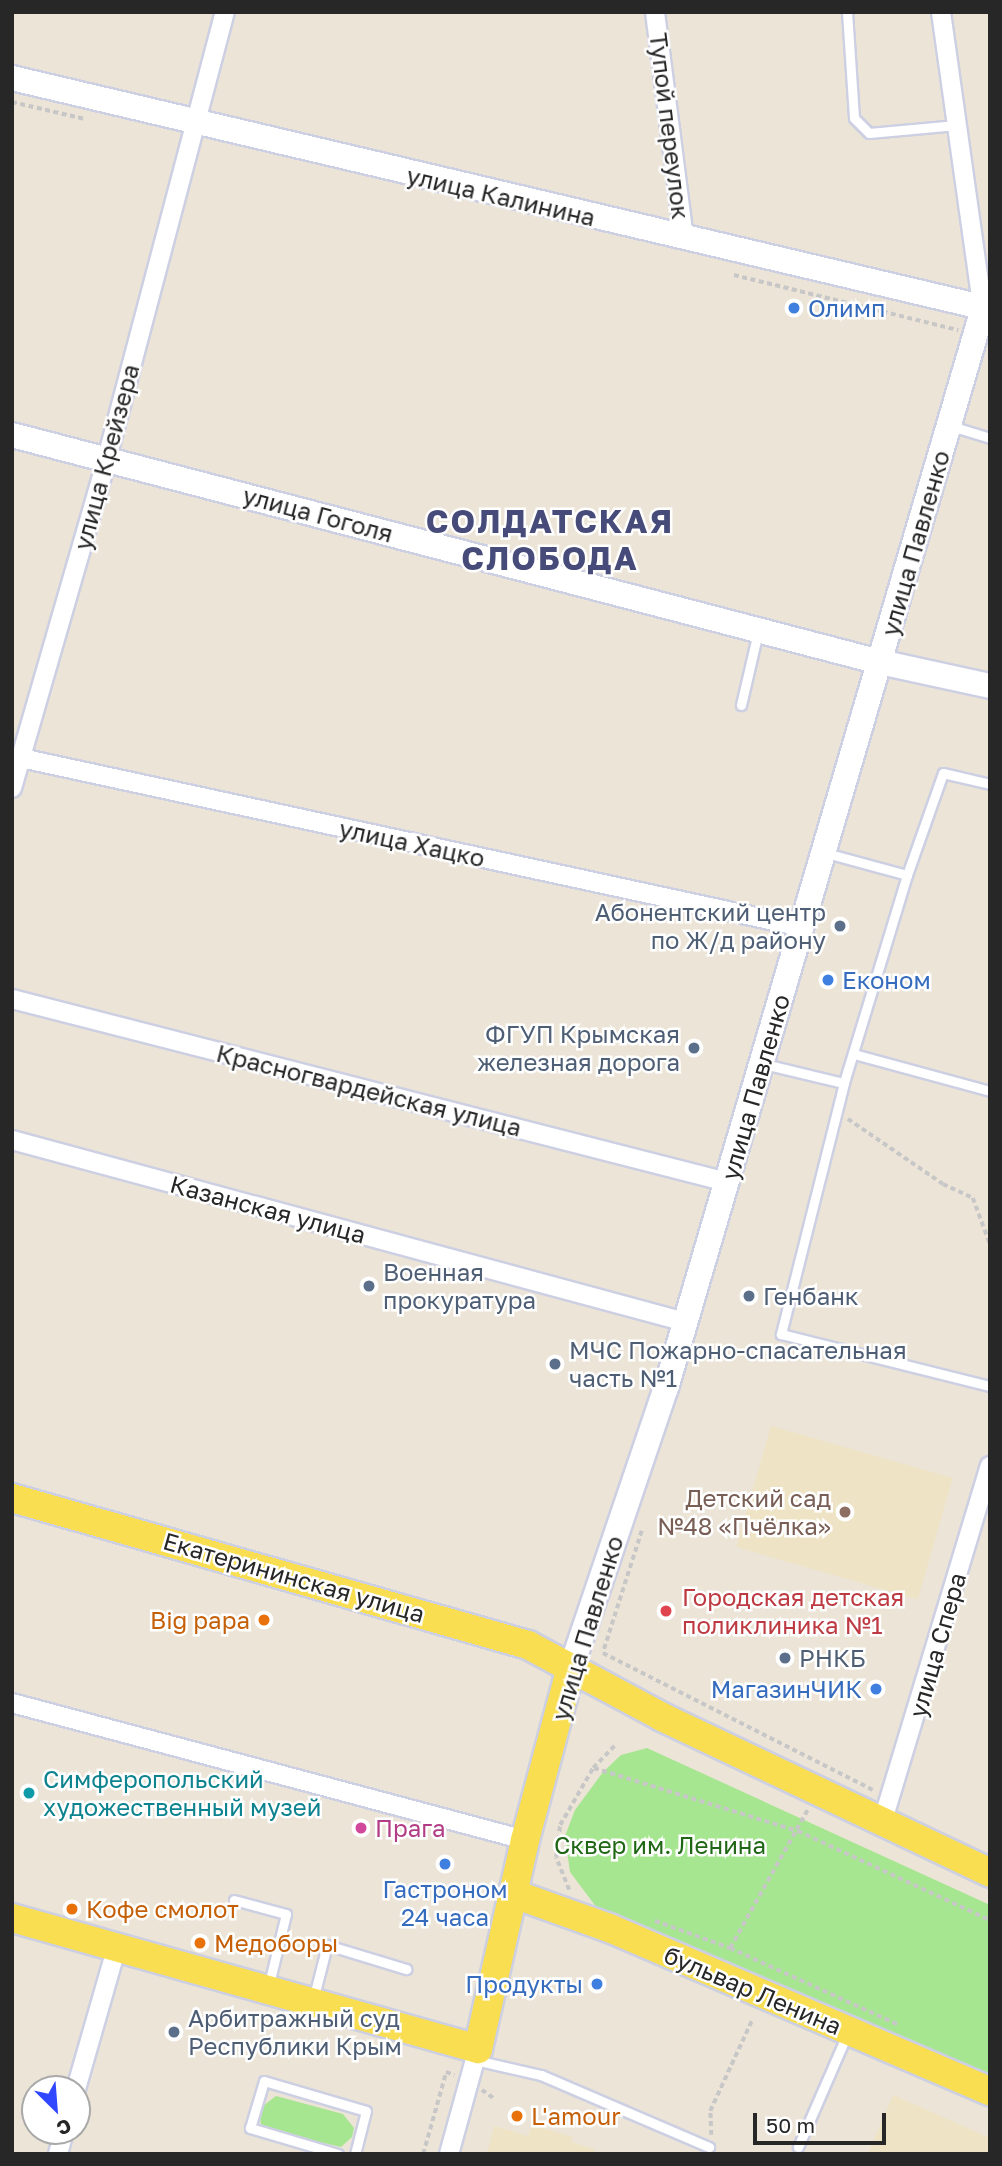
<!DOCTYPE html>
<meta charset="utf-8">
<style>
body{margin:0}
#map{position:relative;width:1002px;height:2166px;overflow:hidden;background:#ebe4d7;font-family:"Golos Text",sans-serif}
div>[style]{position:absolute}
.education>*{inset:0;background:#eee4c5;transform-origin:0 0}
.green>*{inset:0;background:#a6e690}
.path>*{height:3.5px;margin-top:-1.75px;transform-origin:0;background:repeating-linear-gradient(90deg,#c7c7c7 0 5px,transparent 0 8.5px)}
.roads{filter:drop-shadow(2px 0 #cdcfe2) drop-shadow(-2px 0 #cdcfe2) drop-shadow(0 2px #cdcfe2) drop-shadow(0 -2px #cdcfe2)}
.lane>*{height:9px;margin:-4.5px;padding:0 4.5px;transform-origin:4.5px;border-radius:4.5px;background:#fff}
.street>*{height:18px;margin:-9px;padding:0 9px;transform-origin:9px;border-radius:9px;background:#fff}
.secondary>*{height:24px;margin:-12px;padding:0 12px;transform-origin:12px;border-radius:12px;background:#fff}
.primary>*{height:28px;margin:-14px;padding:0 14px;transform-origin:14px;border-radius:14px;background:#f8de50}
.dots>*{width:19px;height:19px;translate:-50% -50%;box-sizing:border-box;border:4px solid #fff;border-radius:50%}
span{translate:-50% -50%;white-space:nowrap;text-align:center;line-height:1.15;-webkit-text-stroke:5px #fff;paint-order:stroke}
.street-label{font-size:24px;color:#272727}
.shop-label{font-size:24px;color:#366cbe}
.left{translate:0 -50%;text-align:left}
.right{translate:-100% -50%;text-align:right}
.service-label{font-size:24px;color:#4e5e75}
.education-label{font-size:24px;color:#785e54}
.health-label{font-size:24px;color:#be3a42}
.food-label{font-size:24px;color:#c56008}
.culture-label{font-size:24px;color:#0d838f}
.hotel-label{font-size:24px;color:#b23c85}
.park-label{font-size:24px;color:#1f6715}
.district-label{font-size:32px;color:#464b7a;font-weight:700;letter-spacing:2px}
.frame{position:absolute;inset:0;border:14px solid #272727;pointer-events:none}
.north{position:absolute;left:21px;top:2075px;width:70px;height:70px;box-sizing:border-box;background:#fff;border:2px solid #a9a9a9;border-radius:50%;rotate:155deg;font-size:19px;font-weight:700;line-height:28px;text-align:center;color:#272727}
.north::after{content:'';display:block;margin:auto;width:24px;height:32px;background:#3146ff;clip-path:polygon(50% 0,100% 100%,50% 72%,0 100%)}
.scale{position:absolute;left:753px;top:2113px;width:133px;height:32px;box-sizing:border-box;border:4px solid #272727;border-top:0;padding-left:9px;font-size:21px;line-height:24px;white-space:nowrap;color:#272727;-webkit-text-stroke:5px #fff;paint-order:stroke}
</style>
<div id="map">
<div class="education">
<i style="left:771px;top:1426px;width:189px;height:126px;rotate:16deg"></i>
<i style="clip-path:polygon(893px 2095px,990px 2138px,990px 2154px,868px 2154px)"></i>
<i style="clip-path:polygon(532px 2125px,572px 2137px,571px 2142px,594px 2149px,595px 2154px,487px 2154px,494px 2126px,528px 2136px)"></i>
</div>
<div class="green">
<i style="clip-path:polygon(647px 1748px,990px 1905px,990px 2077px,597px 1908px,570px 1872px,565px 1836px,575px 1810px,603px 1772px,621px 1755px)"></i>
<i style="clip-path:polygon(276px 2096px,343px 2114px,354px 2128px,352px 2137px,341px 2147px,268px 2130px,261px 2124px,259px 2109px)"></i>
</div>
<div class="path">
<i style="left:12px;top:102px;width:75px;rotate:13.1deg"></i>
<i style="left:734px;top:275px;width:231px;rotate:13.8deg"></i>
<i style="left:848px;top:1119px;width:115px;rotate:34.4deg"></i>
<i style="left:943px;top:1184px;width:33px;rotate:25deg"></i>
<i style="left:973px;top:1198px;width:49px;rotate:69.7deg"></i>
<i style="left:642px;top:1531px;width:128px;rotate:107.7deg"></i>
<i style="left:603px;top:1653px;width:305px;rotate:26.9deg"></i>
<i style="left:594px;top:1768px;width:214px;rotate:17.2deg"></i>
<i style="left:798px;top:1831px;width:212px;rotate:24.9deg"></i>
<i style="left:569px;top:1890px;width:35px;rotate:-112deg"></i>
<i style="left:556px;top:1857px;width:32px;rotate:-83deg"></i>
<i style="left:560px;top:1825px;width:66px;rotate:-59.9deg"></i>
<i style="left:593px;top:1768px;width:32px;rotate:-46deg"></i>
<i style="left:655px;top:1921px;width:80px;rotate:19.8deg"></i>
<i style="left:730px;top:1948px;width:186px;rotate:24.5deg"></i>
<i style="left:730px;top:1948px;width:159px;rotate:-60.7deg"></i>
<i style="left:482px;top:2090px;width:16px;rotate:35deg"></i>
<i style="left:711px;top:2135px;width:24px;rotate:-92deg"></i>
<i style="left:710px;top:2111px;width:100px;rotate:-65.2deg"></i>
<i style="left:423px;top:2154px;width:85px;rotate:-74.3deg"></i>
<i style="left:446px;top:2072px;width:9px;rotate:21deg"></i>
</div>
<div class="roads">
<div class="lane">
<i style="left:847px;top:12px;width:106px;rotate:86.2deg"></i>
<i style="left:854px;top:118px;width:21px;rotate:45deg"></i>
<i style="left:869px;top:133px;width:88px;rotate:-5.2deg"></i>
<i style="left:951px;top:426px;width:41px;rotate:17.1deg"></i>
<i style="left:741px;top:705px;width:75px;rotate:-76.9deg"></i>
<i style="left:826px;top:853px;width:84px;rotate:15.2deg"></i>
<i style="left:907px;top:875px;width:217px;rotate:106.9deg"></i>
<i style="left:844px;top:1083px;width:259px;rotate:104.1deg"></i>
<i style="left:781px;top:1334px;width:215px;rotate:14deg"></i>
<i style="left:907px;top:875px;width:108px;rotate:-70.6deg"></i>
<i style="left:943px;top:773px;width:48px;rotate:13.2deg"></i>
<i style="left:854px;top:1054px;width:141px;rotate:15.2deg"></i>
<i style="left:764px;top:1064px;width:82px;rotate:13.4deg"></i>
<i style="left:234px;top:1900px;width:54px;rotate:15.1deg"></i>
<i style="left:286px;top:1914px;width:76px;rotate:103.7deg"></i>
<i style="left:313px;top:2000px;width:57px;rotate:-75.7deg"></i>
<i style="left:327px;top:1945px;width:83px;rotate:16.9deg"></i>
<i style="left:475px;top:2060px;width:68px;rotate:12.8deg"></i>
<i style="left:541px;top:2075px;width:183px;rotate:23.2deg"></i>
<i style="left:798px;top:2147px;width:125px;rotate:-66.5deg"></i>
<i style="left:338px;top:2154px;width:92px;rotate:-163.5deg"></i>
<i style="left:250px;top:2128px;width:49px;rotate:-73.4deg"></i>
<i style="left:264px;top:2081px;width:106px;rotate:16.4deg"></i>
<i style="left:366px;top:2111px;width:44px;rotate:104.3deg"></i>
</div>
<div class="street">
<i style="left:655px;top:12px;width:229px;rotate:82.7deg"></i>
<i style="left:941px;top:12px;width:300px;rotate:82deg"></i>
<i style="left:21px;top:758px;width:799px;rotate:12.21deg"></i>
<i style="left:12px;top:788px;width:343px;rotate:-73.9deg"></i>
<i style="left:107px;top:458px;width:461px;rotate:-75.2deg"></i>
<i style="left:12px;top:999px;width:738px;rotate:14.36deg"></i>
<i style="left:12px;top:1140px;width:697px;rotate:15.13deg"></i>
<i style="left:12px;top:1703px;width:531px;rotate:14.95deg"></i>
<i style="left:882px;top:1823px;width:373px;rotate:-73.2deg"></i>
<i style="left:76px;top:2089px;width:149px;rotate:-74deg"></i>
<i style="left:58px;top:2154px;width:24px;rotate:-75deg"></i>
<i style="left:449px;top:2154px;width:109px;rotate:-74.6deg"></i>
</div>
<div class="secondary">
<i style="left:12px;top:78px;width:1005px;rotate:13.29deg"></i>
<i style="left:12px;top:435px;width:897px;rotate:14.66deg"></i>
<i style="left:880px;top:662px;width:113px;rotate:12.3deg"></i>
<i style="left:570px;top:1671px;width:299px;rotate:-71.3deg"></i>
<i style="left:666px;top:1388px;width:1125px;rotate:-73.63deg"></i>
</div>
<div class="primary">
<i style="left:12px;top:1498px;width:537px;rotate:15.9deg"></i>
<i style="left:528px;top:1645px;width:152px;rotate:28.2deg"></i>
<i style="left:662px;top:1717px;width:363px;rotate:25.4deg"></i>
<i style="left:514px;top:1894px;width:101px;rotate:19.7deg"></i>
<i style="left:609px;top:1928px;width:414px;rotate:23.2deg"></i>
<i style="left:12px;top:1918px;width:484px;rotate:15.7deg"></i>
<i style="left:478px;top:2049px;width:214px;rotate:-77.3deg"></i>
<i style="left:525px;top:1840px;width:175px;rotate:-75.1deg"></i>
</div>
</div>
<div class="dots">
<i style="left:794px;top:308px;background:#3f7fe0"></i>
<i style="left:840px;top:926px;background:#5c6f8a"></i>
<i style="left:828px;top:980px;background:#3f7fe0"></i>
<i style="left:694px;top:1048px;background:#5c6f8a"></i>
<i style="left:369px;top:1286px;background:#5c6f8a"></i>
<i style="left:749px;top:1296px;background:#5c6f8a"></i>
<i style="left:555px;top:1364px;background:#5c6f8a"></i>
<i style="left:845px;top:1512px;background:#8d6e63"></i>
<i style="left:666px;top:1611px;background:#e0444e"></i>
<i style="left:264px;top:1620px;background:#e8710a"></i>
<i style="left:785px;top:1658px;background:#5c6f8a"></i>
<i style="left:876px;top:1689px;background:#3f7fe0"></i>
<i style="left:29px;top:1793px;background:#0f9aa8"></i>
<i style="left:361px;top:1828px;background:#d1479c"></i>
<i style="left:445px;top:1864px;background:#3f7fe0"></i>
<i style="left:72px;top:1909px;background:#e8710a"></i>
<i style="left:200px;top:1943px;background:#e8710a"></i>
<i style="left:597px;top:1984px;background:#3f7fe0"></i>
<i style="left:174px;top:2032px;background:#5c6f8a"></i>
<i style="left:517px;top:2116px;background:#e8710a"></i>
</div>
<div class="street-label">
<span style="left:670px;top:126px;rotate:83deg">Тупой переулок</span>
<span style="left:501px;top:196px;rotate:13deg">улица Калинина</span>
<span style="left:106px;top:457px;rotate:-75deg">улица Крейзера</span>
<span style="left:318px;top:514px;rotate:15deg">улица Гоголя</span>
<span style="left:915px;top:543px;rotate:-74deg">улица Павленко</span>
<span style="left:412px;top:843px;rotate:12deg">улица Хацко</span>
<span style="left:755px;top:1087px;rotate:-74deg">улица Павленко</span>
<span style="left:369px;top:1090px;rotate:14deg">Красногвардейская улица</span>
<span style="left:268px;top:1209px;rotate:15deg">Казанская улица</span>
<span style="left:294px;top:1577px;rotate:16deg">Екатерининская улица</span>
<span style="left:587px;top:1628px;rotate:-73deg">улица Павленко</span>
<span style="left:937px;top:1645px;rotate:-74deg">улица Спера</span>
<span style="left:753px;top:1990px;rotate:23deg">бульвар Ленина</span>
</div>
<div class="shop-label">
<span class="left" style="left:808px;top:308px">Олимп</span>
<span class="left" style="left:842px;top:980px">Економ</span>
<span class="right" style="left:862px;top:1689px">МагазинЧИК</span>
<span style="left:445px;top:1903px">Гастроном<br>24 часа</span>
<span class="right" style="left:583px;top:1984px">Продукты</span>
</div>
<div class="service-label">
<span class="right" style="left:826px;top:926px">Абонентский центр<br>по Ж/д району</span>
<span class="right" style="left:680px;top:1048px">ФГУП Крымская<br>железная дорога</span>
<span class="left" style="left:383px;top:1286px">Военная<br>прокуратура</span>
<span class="left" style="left:763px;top:1296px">Генбанк</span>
<span class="left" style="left:569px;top:1364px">МЧС Пожарно-спасательная<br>часть №1</span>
<span class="left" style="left:799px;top:1658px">РНКБ</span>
<span class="left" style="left:188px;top:2032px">Арбитражный суд<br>Республики Крым</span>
</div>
<div class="education-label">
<span class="right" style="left:831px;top:1512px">Детский сад<br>№48 «Пчёлка»</span>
</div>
<div class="health-label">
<span class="left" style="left:682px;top:1611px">Городская детская<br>поликлиника №1</span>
</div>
<div class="food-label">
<span class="right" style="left:250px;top:1620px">Big papa</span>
<span class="left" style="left:86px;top:1909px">Кофе смолот</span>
<span class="left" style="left:214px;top:1943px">Медоборы</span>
<span class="left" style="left:531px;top:2116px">L'amour</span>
</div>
<div class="culture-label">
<span class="left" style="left:43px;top:1793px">Симферопольский<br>художественный музей</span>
</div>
<div class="hotel-label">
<span class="left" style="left:375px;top:1828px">Прага</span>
</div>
<div class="park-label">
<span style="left:660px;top:1845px">Сквер им. Ленина</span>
</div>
<div class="district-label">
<span style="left:550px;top:540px">СОЛДАТСКАЯ<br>СЛОБОДА</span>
</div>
<div class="frame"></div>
<div class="north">С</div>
<div class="scale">50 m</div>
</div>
